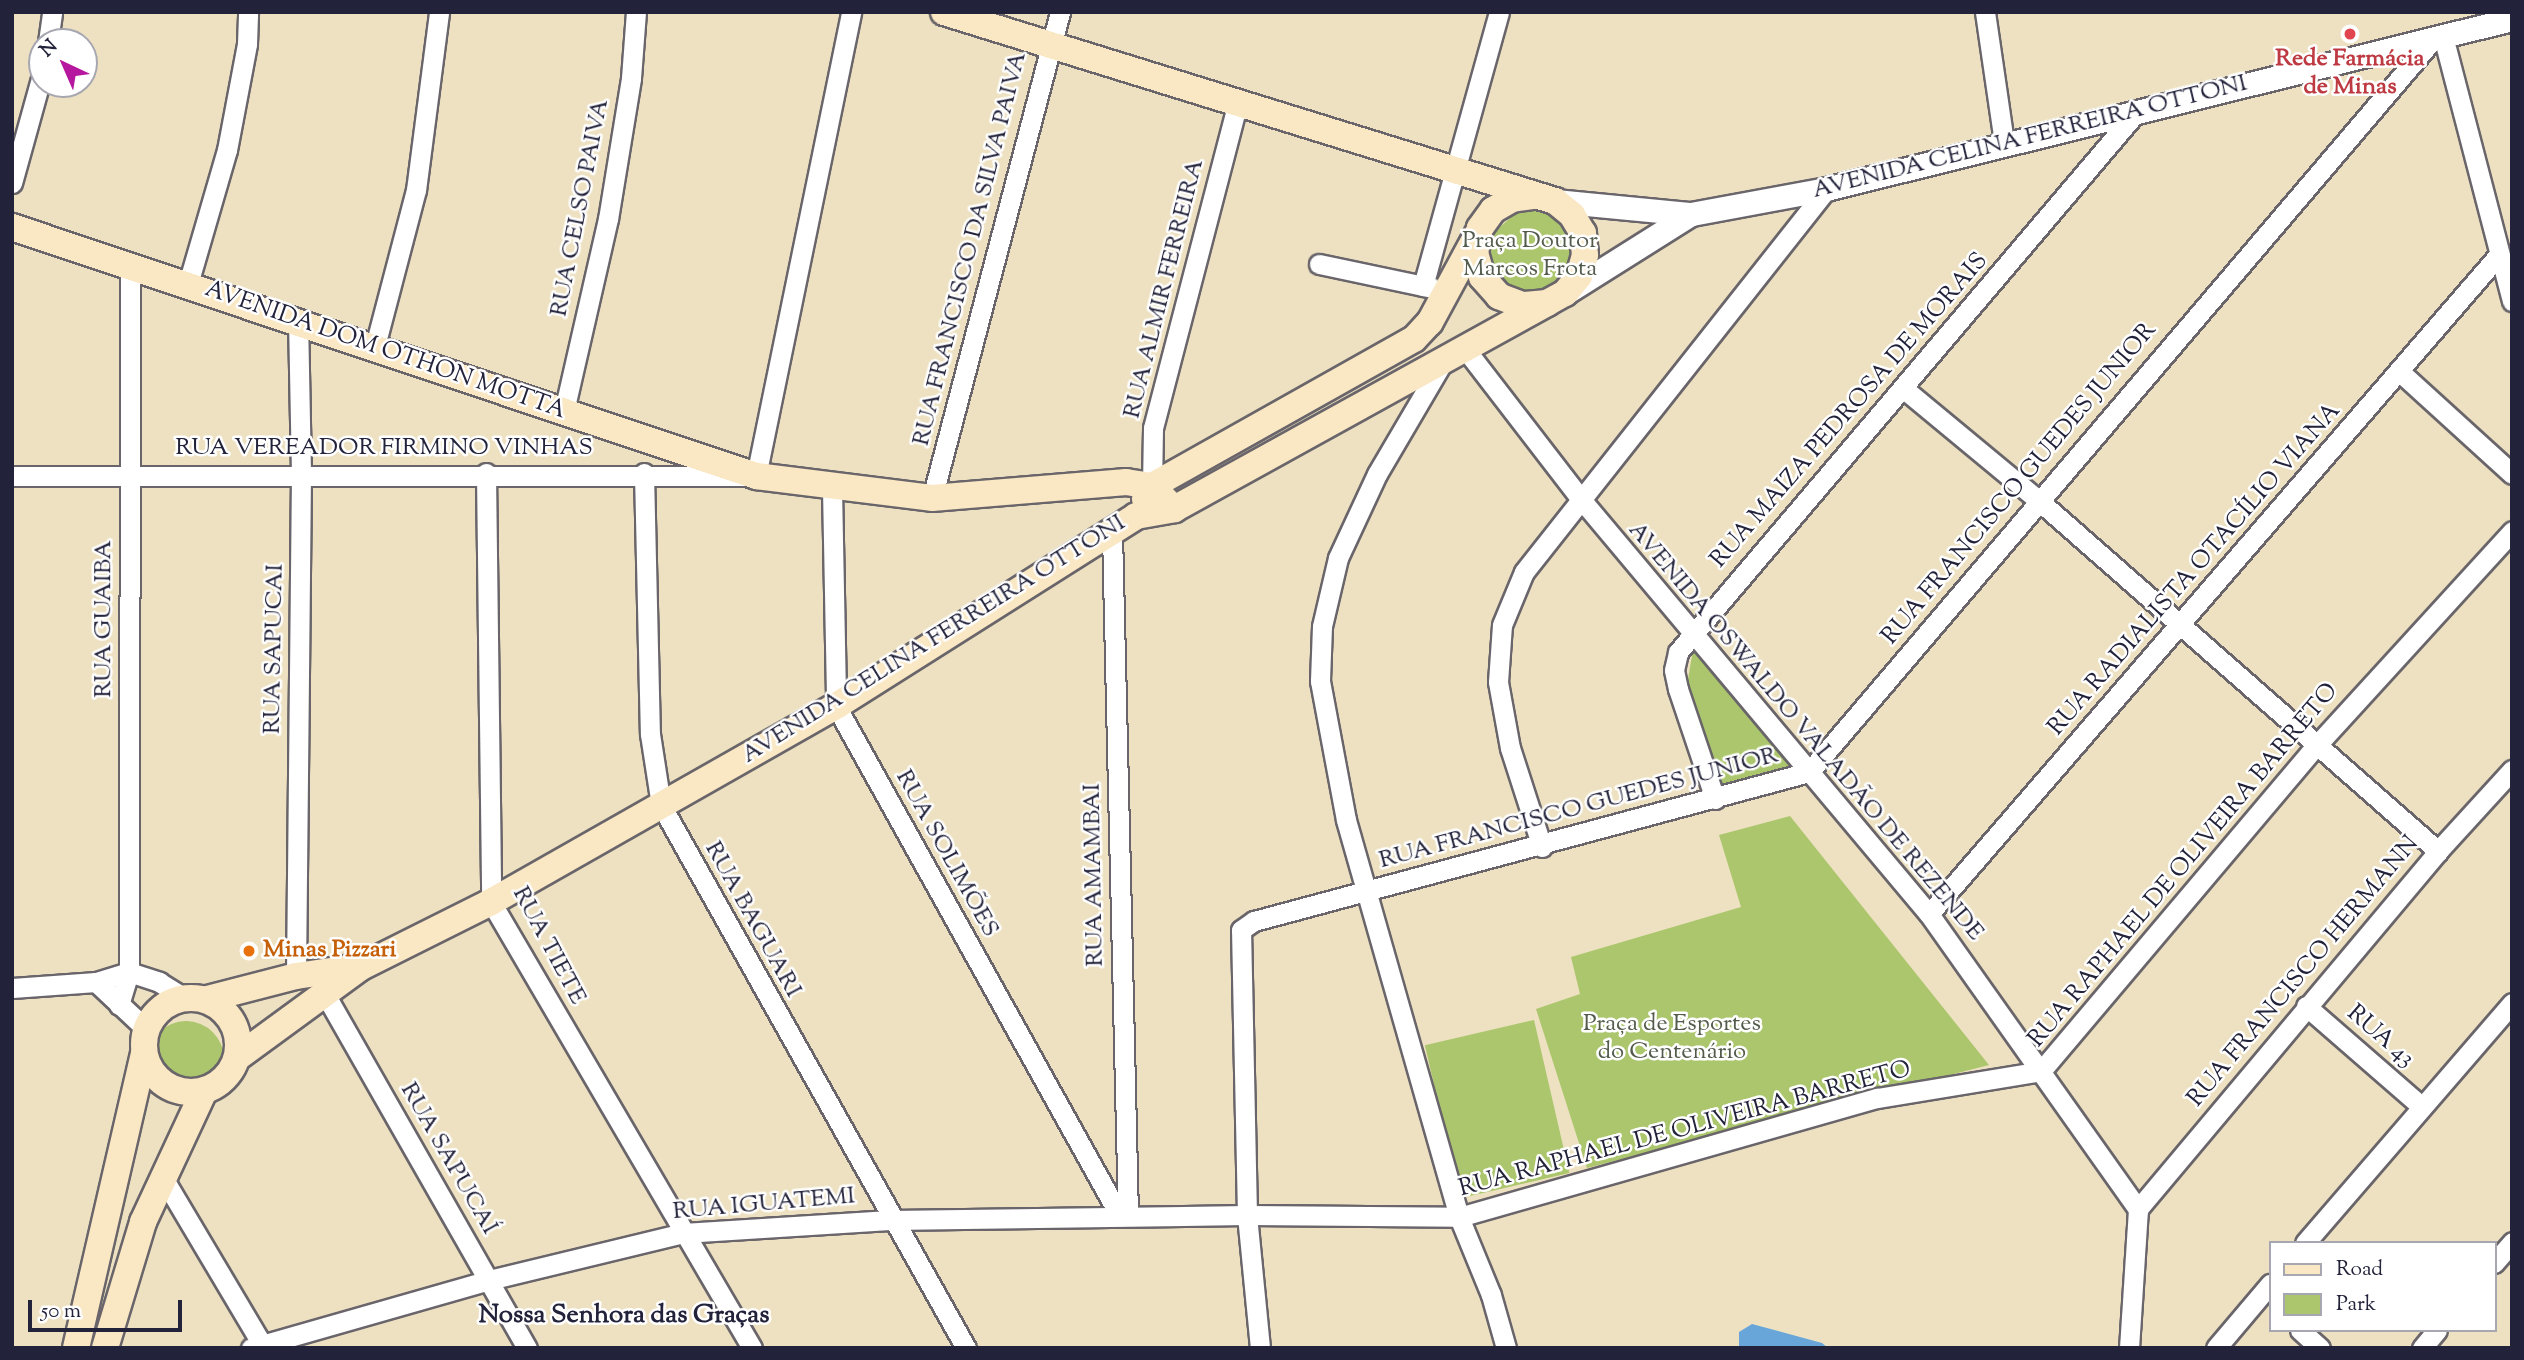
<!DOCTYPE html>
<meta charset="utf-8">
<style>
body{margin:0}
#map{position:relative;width:2524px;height:1360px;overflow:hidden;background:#ede1c1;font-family:"Sorts Mill Goudy",serif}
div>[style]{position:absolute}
.green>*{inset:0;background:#abc66c;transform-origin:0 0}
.round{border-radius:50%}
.water>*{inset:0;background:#68a6da}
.roads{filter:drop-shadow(2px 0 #69656a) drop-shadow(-2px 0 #69656a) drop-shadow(0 2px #69656a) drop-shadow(0 -2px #69656a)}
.minor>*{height:19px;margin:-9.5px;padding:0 9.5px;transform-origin:9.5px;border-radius:9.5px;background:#fff}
.tertiary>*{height:23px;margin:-11.5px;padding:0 11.5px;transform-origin:11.5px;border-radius:11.5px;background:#fff}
.secondary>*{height:26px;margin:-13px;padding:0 13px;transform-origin:13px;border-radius:13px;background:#fae7c3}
.secondary>.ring{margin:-13px;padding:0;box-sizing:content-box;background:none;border:26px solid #fae7c3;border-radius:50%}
.dots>*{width:19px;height:19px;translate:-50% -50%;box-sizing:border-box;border:4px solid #fff;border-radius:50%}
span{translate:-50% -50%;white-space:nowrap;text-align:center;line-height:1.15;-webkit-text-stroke:5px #fff;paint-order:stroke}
.health-label{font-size:24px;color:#be3a42;font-weight:700}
.street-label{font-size:24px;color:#22223b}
.park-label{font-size:24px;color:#525b4c}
.food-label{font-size:24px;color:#c56008;font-weight:700}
.left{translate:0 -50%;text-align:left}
.neighbourhood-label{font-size:26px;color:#22223b;font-weight:700}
.frame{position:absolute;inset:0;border:14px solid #22223b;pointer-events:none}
.legend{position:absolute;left:2269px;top:1241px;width:228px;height:91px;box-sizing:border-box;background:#fff;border:2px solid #a7a7b1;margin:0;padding:9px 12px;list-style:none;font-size:21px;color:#22223b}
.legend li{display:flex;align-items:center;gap:14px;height:35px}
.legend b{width:35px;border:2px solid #a7a7b1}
.north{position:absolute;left:28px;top:28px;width:70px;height:70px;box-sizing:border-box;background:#fff;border:2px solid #a7a7b1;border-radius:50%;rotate:316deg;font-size:19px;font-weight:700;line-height:28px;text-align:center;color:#22223b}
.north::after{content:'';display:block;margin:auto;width:24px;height:32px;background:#b5179e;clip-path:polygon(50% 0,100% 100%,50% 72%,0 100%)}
.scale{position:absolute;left:28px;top:1300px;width:154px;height:32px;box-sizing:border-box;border:4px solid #22223b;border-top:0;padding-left:9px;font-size:21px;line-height:24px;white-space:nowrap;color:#22223b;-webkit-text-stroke:5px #fff;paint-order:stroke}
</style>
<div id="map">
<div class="green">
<i style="clip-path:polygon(1519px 210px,1546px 212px,1573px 238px,1576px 256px,1551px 297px,1504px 291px,1486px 258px,1490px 236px)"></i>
<i style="clip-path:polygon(1695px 638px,1799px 766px,1717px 790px,1687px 685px)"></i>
<i style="clip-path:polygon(1790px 816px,1989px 1065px,1587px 1168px,1536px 1009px,1580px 994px,1571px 957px,1741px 907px,1719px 835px)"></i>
<i style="left:1534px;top:1020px;width:157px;height:112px;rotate:77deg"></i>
<i class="round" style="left:148px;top:1021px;width:76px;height:76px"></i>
</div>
<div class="water">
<i style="clip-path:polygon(1752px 1324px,1822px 1343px,1828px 1348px,1739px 1348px,1739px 1332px)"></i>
</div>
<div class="roads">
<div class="minor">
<i style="left:1985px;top:12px;width:131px;rotate:81.7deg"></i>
<i style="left:2443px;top:36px;width:274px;rotate:75.4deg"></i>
<i style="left:48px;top:42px;width:30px;rotate:-82deg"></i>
<i style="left:12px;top:183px;width:112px;rotate:-74.5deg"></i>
<i style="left:1319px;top:264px;width:116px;rotate:11.9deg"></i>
<i style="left:188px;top:284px;width:140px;rotate:-73.8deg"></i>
<i style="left:227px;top:150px;width:108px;rotate:-79.3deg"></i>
<i style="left:247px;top:44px;width:32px;rotate:-88deg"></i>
<i style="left:1423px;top:286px;width:284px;rotate:-74.5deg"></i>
<i style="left:374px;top:350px;width:165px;rotate:-75.3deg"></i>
<i style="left:416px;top:190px;width:179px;rotate:-82.6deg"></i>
<i style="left:1466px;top:350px;width:187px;rotate:52.4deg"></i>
<i style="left:1580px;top:498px;width:543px;rotate:50.01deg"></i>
<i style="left:1929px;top:914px;width:362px;rotate:54.7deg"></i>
<i style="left:2138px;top:1209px;width:139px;rotate:93.7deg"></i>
<i style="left:1441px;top:365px;width:126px;rotate:120.4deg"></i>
<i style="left:1377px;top:474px;width:93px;rotate:114.9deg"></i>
<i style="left:1338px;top:558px;width:70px;rotate:103.2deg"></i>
<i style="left:1322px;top:626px;width:55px;rotate:92.1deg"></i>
<i style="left:1320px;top:681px;width:141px;rotate:79.4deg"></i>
<i style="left:1346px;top:820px;width:413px;rotate:74.1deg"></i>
<i style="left:1459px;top:1217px;width:84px;rotate:67.7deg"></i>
<i style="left:1491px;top:1295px;width:55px;rotate:74.2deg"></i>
<i style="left:2399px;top:371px;width:153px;rotate:42.3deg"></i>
<i style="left:1904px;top:389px;width:173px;rotate:39.6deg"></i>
<i style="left:2037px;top:499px;width:534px;rotate:41.28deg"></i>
<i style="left:564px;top:411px;width:197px;rotate:-77.1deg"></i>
<i style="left:608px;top:219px;width:143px;rotate:-80.7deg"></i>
<i style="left:631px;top:78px;width:66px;rotate:-85.7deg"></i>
<i style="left:486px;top:473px;width:429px;rotate:89.3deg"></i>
<i style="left:491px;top:902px;width:517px;rotate:59.66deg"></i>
<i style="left:644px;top:473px;width:261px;rotate:88.7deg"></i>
<i style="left:650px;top:734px;width:72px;rotate:81.2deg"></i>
<i style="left:661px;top:805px;width:623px;rotate:60.68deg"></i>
<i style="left:12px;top:476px;width:744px"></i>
<i style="left:756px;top:476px;width:474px;rotate:-78.4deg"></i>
<i style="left:1152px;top:486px;width:58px;rotate:-89deg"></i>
<i style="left:1153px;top:428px;width:334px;rotate:-75.4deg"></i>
<i style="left:832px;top:488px;width:218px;rotate:88.9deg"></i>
<i style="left:836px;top:706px;width:584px;rotate:60.89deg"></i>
<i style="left:932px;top:498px;width:503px;rotate:-75.24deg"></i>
<i style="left:1112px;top:532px;width:684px;rotate:88.66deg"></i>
<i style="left:1715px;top:799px;width:116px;rotate:-108.6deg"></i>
<i style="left:1678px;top:689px;width:19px;rotate:-102deg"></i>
<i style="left:1674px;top:670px;width:18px;rotate:-77deg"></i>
<i style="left:1678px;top:652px;width:703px;rotate:-49.67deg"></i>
<i style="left:1542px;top:847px;width:104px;rotate:-107.9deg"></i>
<i style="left:1510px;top:748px;width:67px;rotate:-100.3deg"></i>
<i style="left:1498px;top:682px;width:57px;rotate:-86deg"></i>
<i style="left:1502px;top:625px;width:57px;rotate:-67.5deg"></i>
<i style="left:1524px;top:572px;width:488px;rotate:-51.7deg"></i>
<i style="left:1929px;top:914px;width:868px;rotate:-49.16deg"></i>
<i style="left:296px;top:976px;width:502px;rotate:-89.43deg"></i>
<i style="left:301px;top:474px;width:150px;rotate:-91.1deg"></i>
<i style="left:96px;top:982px;width:69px;rotate:43.2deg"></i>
<i style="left:12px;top:988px;width:84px;rotate:-4.1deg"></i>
<i style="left:96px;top:982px;width:34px;rotate:-17deg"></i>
<i style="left:129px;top:972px;width:32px;rotate:18deg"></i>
<i style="left:159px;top:982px;width:28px;rotate:32deg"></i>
<i style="left:325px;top:994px;width:408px;rotate:60.3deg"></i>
<i style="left:119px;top:1005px;width:34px;rotate:-73deg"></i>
<i style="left:129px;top:972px;width:705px;rotate:-89.92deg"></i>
<i style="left:2306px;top:1006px;width:152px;rotate:41deg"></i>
<i style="left:162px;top:1176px;width:200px;rotate:59.3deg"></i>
<i style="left:2138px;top:1209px;width:467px;rotate:-50deg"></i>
<i style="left:2438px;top:851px;width:110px;rotate:-47.6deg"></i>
<i style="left:2305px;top:1243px;width:317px;rotate:-49.2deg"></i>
<i style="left:2494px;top:1263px;width:28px;rotate:-49deg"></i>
<i style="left:2300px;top:1330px;width:27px;rotate:42deg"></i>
<i style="left:251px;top:1348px;width:248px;rotate:-15.9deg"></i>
<i style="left:489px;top:1280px;width:200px;rotate:-13.6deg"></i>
<i style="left:683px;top:1233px;width:207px;rotate:-3.6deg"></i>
<i style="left:890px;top:1220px;width:357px;rotate:-0.8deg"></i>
<i style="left:1247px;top:1215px;width:212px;rotate:0.5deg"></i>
<i style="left:1459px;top:1217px;width:435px;rotate:-15.9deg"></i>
<i style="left:1877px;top:1098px;width:166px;rotate:-9.3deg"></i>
<i style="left:2041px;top:1071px;width:426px;rotate:-49.8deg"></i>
<i style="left:2316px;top:746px;width:291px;rotate:-47.6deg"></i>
<i style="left:1260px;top:1348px;width:134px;rotate:-95.6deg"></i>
<i style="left:1247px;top:1215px;width:285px;rotate:-91.2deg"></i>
<i style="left:1241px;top:930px;width:16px;rotate:-35deg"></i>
<i style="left:1254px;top:921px;width:575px;rotate:-15.03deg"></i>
<i style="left:1809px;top:772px;width:965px;rotate:-49.58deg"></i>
<i style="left:2216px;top:1348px;width:84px;rotate:-49.8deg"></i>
<i style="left:2422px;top:1348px;width:23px;rotate:-50deg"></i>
</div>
<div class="tertiary">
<i style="left:1555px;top:201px;width:137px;rotate:5.5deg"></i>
<i style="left:1567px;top:292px;width:146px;rotate:-32.2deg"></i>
<i style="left:1691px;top:214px;width:137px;rotate:-10.5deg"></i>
<i style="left:1826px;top:189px;width:707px;rotate:-13.92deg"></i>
</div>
<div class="secondary">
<i style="left:944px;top:12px;width:640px;rotate:17.19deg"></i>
<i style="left:1555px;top:201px;width:22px;rotate:39deg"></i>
<i style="left:1572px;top:215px;width:21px;rotate:59deg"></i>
<i style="left:1583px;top:233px;width:22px;rotate:85deg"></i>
<i style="left:1585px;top:255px;width:22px;rotate:106deg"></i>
<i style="left:1579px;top:276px;width:22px;rotate:129deg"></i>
<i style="left:1565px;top:293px;width:21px;rotate:151deg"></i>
<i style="left:1547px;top:303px;width:25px;rotate:175deg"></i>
<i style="left:1522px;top:305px;width:25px;rotate:-159deg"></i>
<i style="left:1499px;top:296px;width:25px;rotate:-132deg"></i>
<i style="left:1482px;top:277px;width:25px;rotate:-106deg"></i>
<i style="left:1475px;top:253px;width:25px;rotate:-79deg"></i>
<i style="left:1480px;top:228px;width:22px;rotate:-54deg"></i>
<i style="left:1493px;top:210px;width:22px;rotate:-30deg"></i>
<i style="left:1512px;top:199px;width:22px;rotate:-8deg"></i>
<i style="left:12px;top:227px;width:785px;rotate:18.5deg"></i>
<i style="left:756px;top:476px;width:177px;rotate:7.1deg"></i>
<i style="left:932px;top:498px;width:195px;rotate:-4.7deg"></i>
<i style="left:1126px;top:482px;width:26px;rotate:9deg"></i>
<i style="left:1152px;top:486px;width:32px;rotate:46deg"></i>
<i style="left:1145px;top:499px;width:15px;rotate:-62deg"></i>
<i style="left:1152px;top:486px;width:300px;rotate:-29.3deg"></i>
<i style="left:1414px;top:339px;width:23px;rotate:-47deg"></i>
<i style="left:1430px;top:322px;width:99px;rotate:-61.6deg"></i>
<i class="ring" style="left:144px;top:998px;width:68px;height:68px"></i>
<i style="left:207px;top:999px;width:92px;rotate:-14.5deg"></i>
<i style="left:296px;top:976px;width:64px;rotate:-8.1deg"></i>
<i style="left:238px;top:1057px;width:152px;rotate:-36.2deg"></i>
<i style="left:361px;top:967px;width:145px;rotate:-26.6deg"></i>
<i style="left:491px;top:902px;width:397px;rotate:-29.6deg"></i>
<i style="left:836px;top:706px;width:355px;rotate:-32.3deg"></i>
<i style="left:1136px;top:516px;width:39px;rotate:-10deg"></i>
<i style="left:1174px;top:509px;width:426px;rotate:-28.9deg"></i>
<i style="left:76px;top:1348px;width:302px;rotate:-77deg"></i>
<i style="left:105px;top:1348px;width:132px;rotate:-73.2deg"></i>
<i style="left:143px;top:1222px;width:145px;rotate:-65deg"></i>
</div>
</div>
<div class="dots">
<i style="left:2350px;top:34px;background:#e0444e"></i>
<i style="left:249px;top:951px;background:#e8710a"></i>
</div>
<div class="health-label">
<span style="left:2350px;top:74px">Rede Farmácia<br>de Minas</span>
</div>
<div class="street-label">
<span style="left:2030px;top:138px;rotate:-14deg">AVENIDA CELINA FERREIRA OTTONI</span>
<span style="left:581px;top:208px;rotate:-79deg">RUA CELSO PAIVA</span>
<span style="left:971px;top:249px;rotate:-76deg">RUA FRANCISCO DA SILVA PAIVA</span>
<span style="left:1165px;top:289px;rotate:-76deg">RUA ALMIR FERREIRA</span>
<span style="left:385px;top:351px;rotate:19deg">AVENIDA DOM OTHON MOTTA</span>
<span style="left:1850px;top:411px;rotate:-49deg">RUA MAIZA PEDROSA DE MORAIS</span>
<span style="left:384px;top:449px">RUA VEREADOR FIRMINO VINHAS</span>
<span style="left:2020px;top:484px;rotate:-50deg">RUA FRANCISCO GUEDES JUNIOR</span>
<span style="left:2195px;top:570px;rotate:-49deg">RUA RADIALISTA OTACÍLIO VIANA</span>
<span style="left:105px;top:619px;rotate:-90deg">RUA GUAIBA</span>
<span style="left:934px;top:640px;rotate:-32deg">AVENIDA CELINA FERREIRA OTTONI</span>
<span style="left:275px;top:649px;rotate:-89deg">RUA SAPUCAI</span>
<span style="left:1805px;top:732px;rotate:50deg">AVENIDA OSWALDO VALADÃO DE REZENDE</span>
<span style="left:1579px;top:809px;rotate:-15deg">RUA FRANCISCO GUEDES JUNIOR</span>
<span style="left:946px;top:854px;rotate:61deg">RUA SOLIMÕES</span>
<span style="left:2184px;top:866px;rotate:-50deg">RUA RAPHAEL DE OLIVEIRA BARRETO</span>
<span style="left:1095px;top:875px;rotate:-91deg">RUA AMAMBAI</span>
<span style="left:752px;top:920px;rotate:61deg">RUA BAGUARI</span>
<span style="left:548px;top:946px;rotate:62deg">RUA TIETE</span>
<span style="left:2304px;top:972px;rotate:-50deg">RUA FRANCISCO HERMANN</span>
<span style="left:2380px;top:1037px;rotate:41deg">RUA 43</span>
<span style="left:1685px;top:1130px;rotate:-15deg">RUA RAPHAEL DE OLIVEIRA BARRETO</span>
<span style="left:448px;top:1159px;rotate:60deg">RUA SAPUCAÍ</span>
<span style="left:764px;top:1205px;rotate:-5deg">RUA IGUATEMI</span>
</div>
<div class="park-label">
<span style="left:1530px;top:256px">Praça Doutor<br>Marcos Frota</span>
<span style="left:1672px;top:1039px">Praça de Esportes<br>do Centenário</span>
</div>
<div class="food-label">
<span class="left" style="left:263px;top:951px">Minas Pizzari</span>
</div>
<div class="neighbourhood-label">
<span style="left:624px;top:1316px">Nossa Senhora das Graças</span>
</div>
<div class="frame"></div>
<ul class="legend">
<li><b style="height:9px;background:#fae7c3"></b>Road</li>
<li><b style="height:19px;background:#abc66c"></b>Park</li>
</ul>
<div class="north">N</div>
<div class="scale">50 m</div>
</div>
